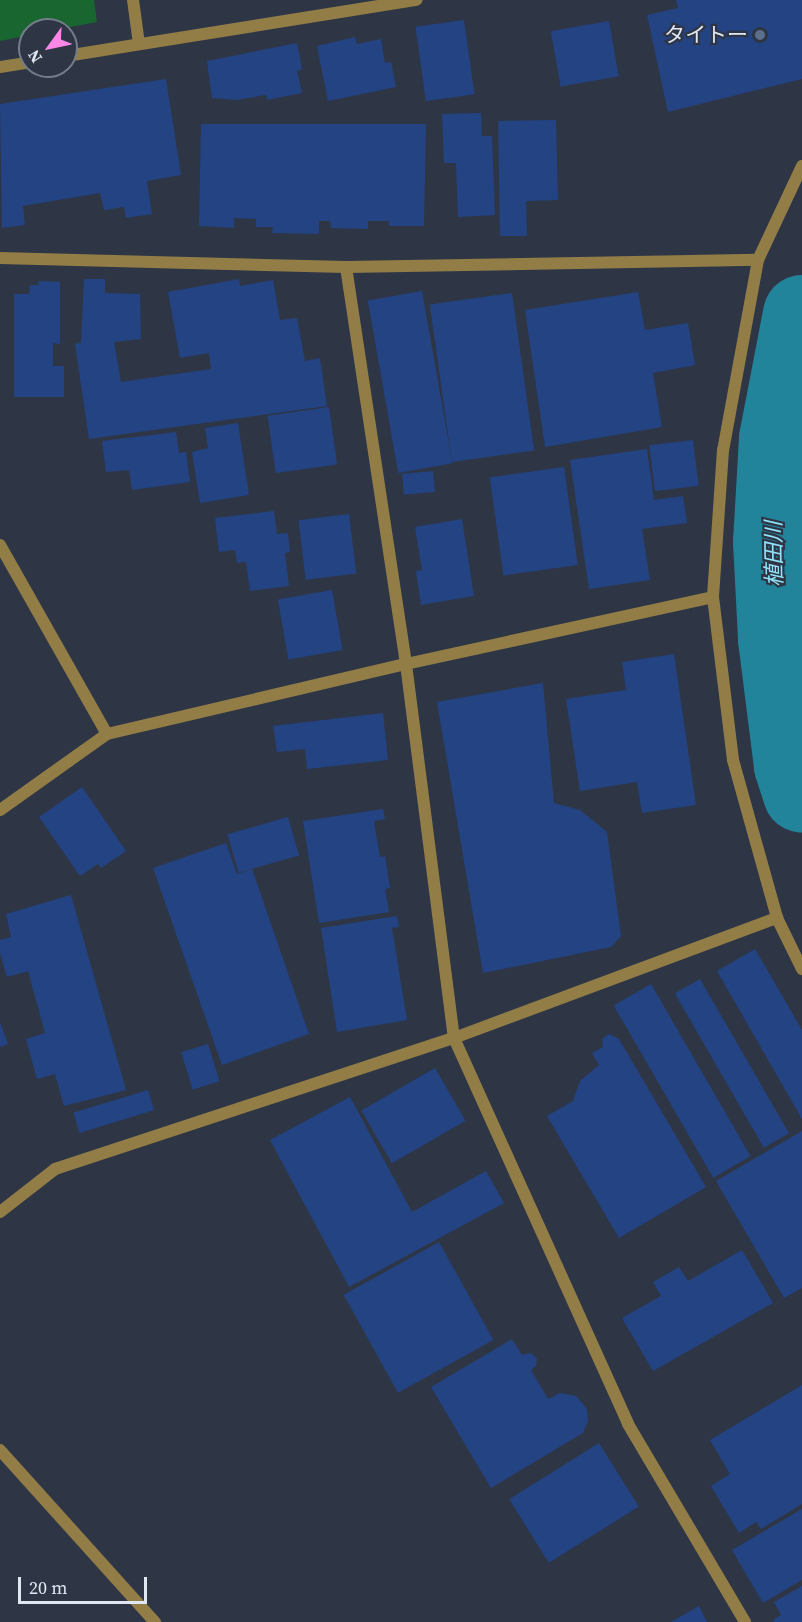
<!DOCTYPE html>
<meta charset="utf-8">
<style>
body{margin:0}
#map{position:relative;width:802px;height:1622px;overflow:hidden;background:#2e3646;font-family:"Source Serif 4","Noto Sans JP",serif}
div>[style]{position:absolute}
.green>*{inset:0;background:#196630}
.river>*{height:78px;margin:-39px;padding:0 39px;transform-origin:39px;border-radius:39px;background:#22849a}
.building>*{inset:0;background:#234383;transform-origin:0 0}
.minor>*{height:12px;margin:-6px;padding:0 6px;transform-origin:6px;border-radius:6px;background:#927d46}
.tertiary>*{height:12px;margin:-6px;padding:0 6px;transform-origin:6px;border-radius:6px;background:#927d46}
.dots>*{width:16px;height:16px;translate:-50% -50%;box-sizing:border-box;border:3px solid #2e3646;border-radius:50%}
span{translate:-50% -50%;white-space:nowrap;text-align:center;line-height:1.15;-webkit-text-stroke:4.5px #2e3646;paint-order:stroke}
.poi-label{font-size:21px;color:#e1e7f1}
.right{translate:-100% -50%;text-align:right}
.water-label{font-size:22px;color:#90e4fa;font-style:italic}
.north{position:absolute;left:18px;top:18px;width:60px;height:60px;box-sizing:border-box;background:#2e3646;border:2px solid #767d8a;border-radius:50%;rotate:237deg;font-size:16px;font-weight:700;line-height:24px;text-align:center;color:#e1e7f1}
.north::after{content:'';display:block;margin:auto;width:21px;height:27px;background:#fb87e6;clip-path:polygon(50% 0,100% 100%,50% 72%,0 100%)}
.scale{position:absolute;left:18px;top:1577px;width:129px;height:27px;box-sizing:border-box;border:3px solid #e1e7f1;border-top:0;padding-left:8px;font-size:18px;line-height:21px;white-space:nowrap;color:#e1e7f1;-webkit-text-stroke:4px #2e3646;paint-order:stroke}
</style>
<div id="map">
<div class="green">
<i style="clip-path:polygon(0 0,94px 0,97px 22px,55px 30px,30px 30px,30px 35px,0 41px)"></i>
</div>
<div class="river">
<i style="left:802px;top:314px;width:127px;rotate:100.9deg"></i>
<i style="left:778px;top:439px;width:103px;rotate:93.3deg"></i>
<i style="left:772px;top:542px;width:97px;rotate:87deg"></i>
<i style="left:777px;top:639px;width:128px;rotate:82.8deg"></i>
<i style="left:793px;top:766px;width:29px;rotate:72deg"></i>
</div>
<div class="building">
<i style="clip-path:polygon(676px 0,802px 0,802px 79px,668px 112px,647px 15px,678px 8px)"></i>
<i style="left:464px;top:20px;width:75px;height:49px;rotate:82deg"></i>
<i style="left:609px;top:21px;width:56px;height:59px;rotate:80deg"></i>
<i style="clip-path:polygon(355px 37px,357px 44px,381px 39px,385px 63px,391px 62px,396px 87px,328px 101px,317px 46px)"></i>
<i style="clip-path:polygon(297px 43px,302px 69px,297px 71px,302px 93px,267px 100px,266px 95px,236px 100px,212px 98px,207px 61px)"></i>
<i style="clip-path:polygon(166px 79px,181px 175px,147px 181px,152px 214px,126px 218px,124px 207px,104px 210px,100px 193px,23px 206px,25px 225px,2px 228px,0 104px)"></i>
<i style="clip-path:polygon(481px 113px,482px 136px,492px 136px,495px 215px,458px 217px,456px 163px,444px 163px,442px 114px)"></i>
<i style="clip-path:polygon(556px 120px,558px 200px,526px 201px,527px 236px,500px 236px,498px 121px)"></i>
<i style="clip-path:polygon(201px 124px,426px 124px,424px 226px,389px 226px,389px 221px,368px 221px,368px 229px,331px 228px,330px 221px,319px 221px,319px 234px,272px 233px,273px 227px,256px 227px,256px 219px,234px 218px,234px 228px,199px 226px)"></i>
<i style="clip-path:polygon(84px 279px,105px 279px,105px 293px,140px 294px,141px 339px,114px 342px,121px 382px,211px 369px,209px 353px,180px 358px,168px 292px,239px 279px,240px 286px,273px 280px,280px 320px,297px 318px,305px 361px,320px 358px,327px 406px,89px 439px,75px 344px,81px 343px)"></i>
<i style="clip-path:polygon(39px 281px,60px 282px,60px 344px,53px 343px,53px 366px,64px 366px,64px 397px,14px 397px,14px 294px,29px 294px,30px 285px,38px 285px)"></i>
<i style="left:422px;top:291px;width:175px;height:55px;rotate:80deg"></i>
<i style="clip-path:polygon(638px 292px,645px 330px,688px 323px,695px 365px,653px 373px,662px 427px,545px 447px,525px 310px)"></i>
<i style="left:512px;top:293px;width:159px;height:83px;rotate:82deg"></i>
<i style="left:329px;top:407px;width:58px;height:62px;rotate:82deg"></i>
<i style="clip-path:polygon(238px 423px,249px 495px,200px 503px,192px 452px,208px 448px,205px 428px)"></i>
<i style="clip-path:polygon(176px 432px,179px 453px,186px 452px,190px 482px,132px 490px,129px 470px,106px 472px,102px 441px)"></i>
<i style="left:693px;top:440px;width:46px;height:44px;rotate:83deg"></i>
<i style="clip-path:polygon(647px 449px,654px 500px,683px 496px,687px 523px,642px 529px,650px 580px,589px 589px,570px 460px)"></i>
<i style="left:564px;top:467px;width:99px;height:75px;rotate:82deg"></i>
<i style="left:433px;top:471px;width:21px;height:31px;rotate:85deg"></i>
<i style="clip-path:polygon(274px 511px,277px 534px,288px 533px,290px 552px,285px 553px,289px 586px,250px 591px,246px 562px,237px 563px,235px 550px,219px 552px,215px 518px)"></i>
<i style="left:349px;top:514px;width:60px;height:51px;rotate:83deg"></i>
<i style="clip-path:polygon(462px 519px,474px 596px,421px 605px,416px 571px,422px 570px,415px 527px)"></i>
<i style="left:332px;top:590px;width:61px;height:55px;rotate:80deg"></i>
<i style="clip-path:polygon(674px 654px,696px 805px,642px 813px,637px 782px,580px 791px,566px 699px,626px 690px,622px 662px)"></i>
<i style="clip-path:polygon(543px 683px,554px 803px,580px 810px,607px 832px,621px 936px,611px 947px,483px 973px,437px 702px)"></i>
<i style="clip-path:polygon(383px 713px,388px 760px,307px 769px,305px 749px,277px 752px,273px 726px)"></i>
<i style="clip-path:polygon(82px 787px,126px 851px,101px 868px,98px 864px,80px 876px,39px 817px)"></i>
<i style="clip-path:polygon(383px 809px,385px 819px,374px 821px,380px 857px,385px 856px,390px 888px,385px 889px,389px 912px,319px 923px,303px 821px)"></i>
<i style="left:288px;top:817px;width:40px;height:63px;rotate:74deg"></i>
<i style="clip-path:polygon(226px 843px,237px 874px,252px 869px,309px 1034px,222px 1065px,153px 868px)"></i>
<i style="clip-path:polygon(71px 895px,126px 1090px,64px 1106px,55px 1074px,37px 1079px,26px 1039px,45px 1033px,28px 971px,7px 977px,0 953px,0 940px,11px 937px,6px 914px)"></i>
<i style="clip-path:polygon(397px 916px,399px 927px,392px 928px,407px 1020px,337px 1032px,321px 928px)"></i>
<i style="clip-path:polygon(755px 949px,802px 1030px,802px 1119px,717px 971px)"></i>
<i style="left:700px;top:979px;width:178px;height:29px;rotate:60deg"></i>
<i style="left:651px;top:984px;width:199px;height:43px;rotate:60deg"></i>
<i style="clip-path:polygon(0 1022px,8px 1044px,0 1047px)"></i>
<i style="clip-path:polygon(609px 1034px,619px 1039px,706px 1187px,619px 1238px,547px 1116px,573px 1101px,580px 1081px,599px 1065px,592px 1053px,603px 1047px,602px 1039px)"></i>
<i style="left:208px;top:1044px;width:39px;height:28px;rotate:73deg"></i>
<i style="left:435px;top:1068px;width:61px;height:85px;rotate:60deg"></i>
<i style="left:148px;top:1090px;width:21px;height:78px;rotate:73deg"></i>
<i style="clip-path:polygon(350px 1097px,412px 1212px,486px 1171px,504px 1203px,349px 1287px,270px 1140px)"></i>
<i style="clip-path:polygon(802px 1131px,802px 1288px,784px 1298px,716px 1181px)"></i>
<i style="left:439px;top:1242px;width:112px;height:109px;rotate:61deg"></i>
<i style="clip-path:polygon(742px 1250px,773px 1303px,653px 1371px,622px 1318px,661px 1296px,653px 1282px,679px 1267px,688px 1281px)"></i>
<i style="clip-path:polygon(512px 1339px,522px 1355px,531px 1353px,537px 1359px,536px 1366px,531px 1370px,548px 1399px,560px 1393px,576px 1396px,587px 1409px,588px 1421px,583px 1433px,491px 1488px,431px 1387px)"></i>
<i style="clip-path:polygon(802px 1385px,802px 1504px,761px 1529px,756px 1522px,739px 1533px,711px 1486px,730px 1474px,710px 1440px)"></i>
<i style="left:599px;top:1443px;width:75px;height:106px;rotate:58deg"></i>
<i style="clip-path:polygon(802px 1509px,802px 1580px,763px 1603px,732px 1550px)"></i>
<i style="clip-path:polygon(802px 1586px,802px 1622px,774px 1622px,773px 1620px,781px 1615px,774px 1602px)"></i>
<i style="clip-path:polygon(699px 1606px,707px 1622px,671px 1622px)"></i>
</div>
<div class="minor">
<i style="left:133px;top:0;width:44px;rotate:82.2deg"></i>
<i style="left:66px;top:56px;width:355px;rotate:-9.1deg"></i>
<i style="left:0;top:67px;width:30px;rotate:-9deg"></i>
<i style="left:802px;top:166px;width:104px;rotate:115.1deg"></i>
<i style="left:758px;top:260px;width:193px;rotate:100.4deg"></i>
<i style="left:723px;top:450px;width:147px;rotate:93.9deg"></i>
<i style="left:713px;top:597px;width:164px;rotate:83deg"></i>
<i style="left:733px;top:760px;width:164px;rotate:74.4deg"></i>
<i style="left:777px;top:918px;width:57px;rotate:63.9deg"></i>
<i style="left:0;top:258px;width:346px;rotate:1.5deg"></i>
<i style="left:346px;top:267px;width:412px;rotate:-1deg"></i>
<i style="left:346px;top:267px;width:402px;rotate:81.4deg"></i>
<i style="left:406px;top:664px;width:377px;rotate:82.7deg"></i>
<i style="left:454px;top:1038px;width:423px;rotate:65.7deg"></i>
<i style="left:628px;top:1424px;width:230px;rotate:59.4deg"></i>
<i style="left:0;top:545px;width:217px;rotate:60.5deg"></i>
<i style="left:107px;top:734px;width:307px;rotate:-13.2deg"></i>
<i style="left:406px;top:664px;width:314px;rotate:-12.3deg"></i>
<i style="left:0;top:1212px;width:70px;rotate:-38deg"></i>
<i style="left:55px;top:1169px;width:420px;rotate:-18.2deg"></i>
<i style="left:454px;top:1038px;width:345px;rotate:-20.4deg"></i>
<i style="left:0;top:1450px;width:232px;rotate:48deg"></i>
</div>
<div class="tertiary">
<i style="left:0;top:810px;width:131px;rotate:-35.4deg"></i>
</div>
<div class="dots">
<i style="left:760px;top:35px;background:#5c6f8a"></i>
</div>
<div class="poi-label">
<span class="right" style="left:748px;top:35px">タイトー</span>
</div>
<div class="water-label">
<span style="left:774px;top:554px;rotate:-91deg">植田川</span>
</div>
<div class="north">N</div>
<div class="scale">20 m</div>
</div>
